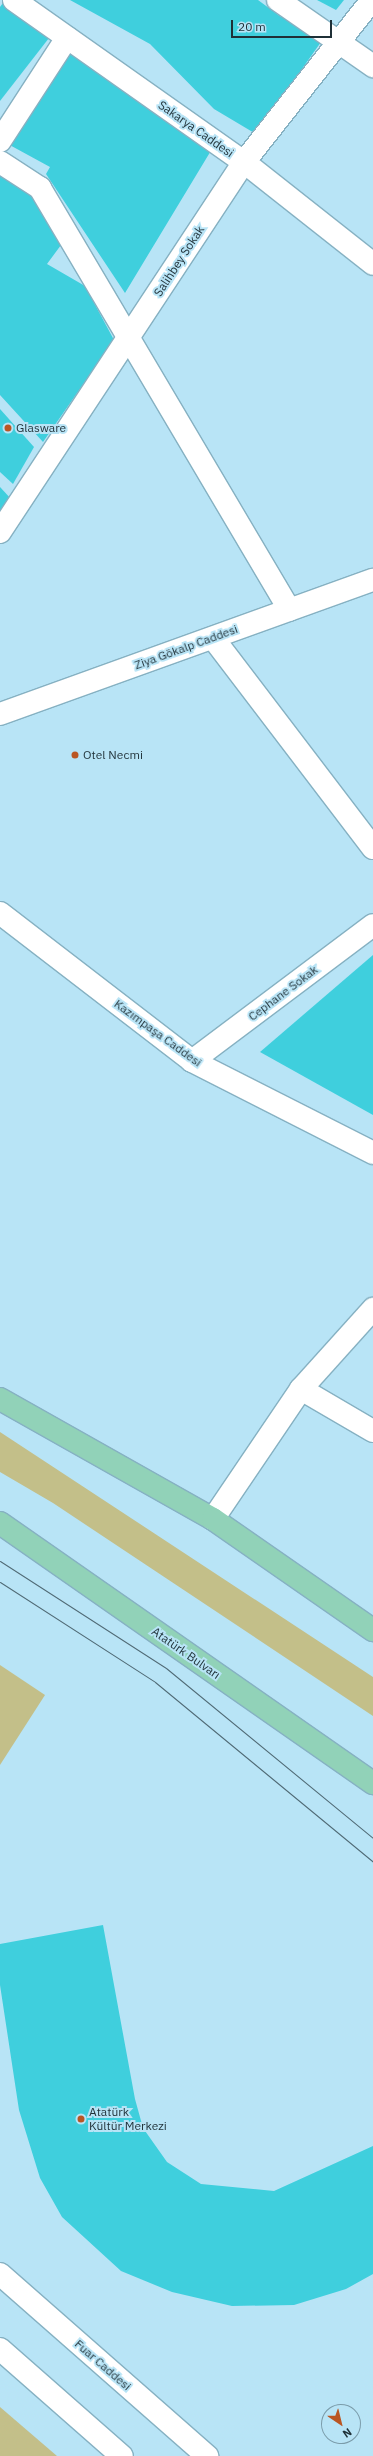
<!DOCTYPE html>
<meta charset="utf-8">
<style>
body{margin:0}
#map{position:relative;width:373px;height:2456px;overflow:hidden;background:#b8e4f6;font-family:"IBM Plex Sans",sans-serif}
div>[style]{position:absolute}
.green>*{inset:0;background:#c3bf89}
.building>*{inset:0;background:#3fcfdd}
.roads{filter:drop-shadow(1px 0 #86b1c2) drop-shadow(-1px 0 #86b1c2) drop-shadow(0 1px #86b1c2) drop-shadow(0 -1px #86b1c2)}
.minor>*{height:22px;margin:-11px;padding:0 11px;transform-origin:11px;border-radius:11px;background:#fff}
.secondary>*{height:22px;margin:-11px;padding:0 11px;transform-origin:11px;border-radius:11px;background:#fff}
.primary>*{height:22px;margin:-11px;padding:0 11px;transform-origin:11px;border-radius:11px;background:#91d2b8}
.tram>*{height:1px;margin:-0.5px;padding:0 0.5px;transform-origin:0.5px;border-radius:0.5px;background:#506a75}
.dots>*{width:11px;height:11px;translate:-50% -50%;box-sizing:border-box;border:2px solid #b8e4f6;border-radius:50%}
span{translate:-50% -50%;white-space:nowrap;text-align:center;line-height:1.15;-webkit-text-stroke:4px #b8e4f6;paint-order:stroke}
.street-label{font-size:12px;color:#1f3037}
.poi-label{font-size:12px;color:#1f3037}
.left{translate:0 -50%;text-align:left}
.north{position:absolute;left:321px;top:2404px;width:40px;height:40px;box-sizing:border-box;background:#b8e4f6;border:1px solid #7b9caa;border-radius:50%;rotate:145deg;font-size:11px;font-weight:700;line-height:16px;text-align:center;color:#1f3037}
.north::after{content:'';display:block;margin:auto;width:14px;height:18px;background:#ba5623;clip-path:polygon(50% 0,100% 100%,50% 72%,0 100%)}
.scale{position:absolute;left:231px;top:20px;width:101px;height:18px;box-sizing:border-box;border:2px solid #1f3037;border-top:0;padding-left:5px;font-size:12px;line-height:14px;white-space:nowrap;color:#1f3037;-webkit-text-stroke:3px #b8e4f6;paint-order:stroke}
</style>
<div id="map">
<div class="green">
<i style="clip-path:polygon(0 1432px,373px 1677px,373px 1716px,53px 1503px,0 1472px)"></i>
<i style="clip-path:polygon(0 1665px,45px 1695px,0 1765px)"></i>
<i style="clip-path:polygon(0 2407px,57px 2456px,0 2456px)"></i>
</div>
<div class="building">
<i style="clip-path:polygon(5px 0,56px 29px,0 101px,0 7px)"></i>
<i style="clip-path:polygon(70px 0,258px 0,281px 17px,284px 12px,321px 42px,256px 134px,214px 109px,150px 44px)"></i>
<i style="clip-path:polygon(317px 0,344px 0,336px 10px)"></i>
<i style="clip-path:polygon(71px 41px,212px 149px,125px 293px,46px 174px,50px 167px,6px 143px)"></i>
<i style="clip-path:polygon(0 164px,32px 192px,61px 245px,47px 264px,85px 286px,114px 340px,43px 442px,0 395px)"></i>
<i style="clip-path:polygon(0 409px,34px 447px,13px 484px,0 472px)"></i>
<i style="clip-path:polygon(0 487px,12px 500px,0 518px)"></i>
<i style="clip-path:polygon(373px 955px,373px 1115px,260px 1052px)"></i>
<i style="clip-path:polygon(103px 1925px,135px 2099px,143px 2128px,167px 2162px,201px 2184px,274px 2191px,373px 2146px,373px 2274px,346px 2289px,294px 2305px,232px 2306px,172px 2292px,121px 2271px,62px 2217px,40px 2178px,19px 2110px,0 1985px,0 1944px)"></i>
</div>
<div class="roads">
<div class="minor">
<i style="left:14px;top:0;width:281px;rotate:35.2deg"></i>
<i style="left:244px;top:162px;width:164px;rotate:38.3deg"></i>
<i style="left:278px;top:0;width:116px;rotate:34.8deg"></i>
<i style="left:0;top:141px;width:123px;rotate:-57deg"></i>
<i style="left:0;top:162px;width:48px;rotate:33deg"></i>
<i style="left:40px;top:188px;width:490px;rotate:59.4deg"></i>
<i style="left:0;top:532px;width:443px;rotate:-56.6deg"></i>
<i style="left:244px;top:162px;width:206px;rotate:-51.7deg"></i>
<i style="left:213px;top:638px;width:264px;rotate:52.7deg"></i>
<i style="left:192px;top:1061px;width:226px;rotate:-36.9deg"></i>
<i style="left:301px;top:1389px;width:108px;rotate:-48deg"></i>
<i style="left:213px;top:1519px;width:157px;rotate:-55.9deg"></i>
<i style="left:301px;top:1389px;width:83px;rotate:30.3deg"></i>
</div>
<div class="secondary">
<i style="left:0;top:714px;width:396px;rotate:-19.8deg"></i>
<i style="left:0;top:913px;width:242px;rotate:37.6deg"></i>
<i style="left:192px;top:1061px;width:203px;rotate:26.9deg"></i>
<i style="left:0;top:2274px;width:276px;rotate:41.3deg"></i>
<i style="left:0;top:2349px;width:162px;rotate:41.3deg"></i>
</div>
<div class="primary">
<i style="left:0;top:1399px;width:244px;rotate:29.4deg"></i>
<i style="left:213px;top:1519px;width:195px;rotate:34.8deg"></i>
<i style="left:0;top:1523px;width:455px;rotate:34.9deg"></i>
</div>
</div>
<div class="tram">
<i style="left:0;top:1561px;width:197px;rotate:32.8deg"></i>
<i style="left:166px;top:1668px;width:268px;rotate:39.4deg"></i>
<i style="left:0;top:1582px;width:184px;rotate:32.8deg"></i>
<i style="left:155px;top:1682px;width:283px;rotate:39.5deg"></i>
</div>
<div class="dots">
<i style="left:8px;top:428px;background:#ba5623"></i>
<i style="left:75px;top:755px;background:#ba5623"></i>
<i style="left:81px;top:2119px;background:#ba5623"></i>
</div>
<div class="street-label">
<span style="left:196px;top:129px;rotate:35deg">Sakarya Caddesi</span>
<span style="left:179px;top:261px;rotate:-57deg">Salihbey Sokak</span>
<span style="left:186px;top:647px;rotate:-20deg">Ziya Gökalp Caddesi</span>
<span style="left:283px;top:993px;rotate:-37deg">Cephane Sokak</span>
<span style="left:158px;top:1033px;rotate:36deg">Kazımpaşa Caddesi</span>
<span style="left:186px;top:1653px;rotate:35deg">Atatürk Bulvarı</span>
<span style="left:103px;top:2365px;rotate:41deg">Fuar Caddesi</span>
</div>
<div class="poi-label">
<span class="left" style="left:16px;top:428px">Glasware</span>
<span class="left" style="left:83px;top:755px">Otel Necmi</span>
<span class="left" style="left:89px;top:2119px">Atatürk<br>Kültür Merkezi</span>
</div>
<div class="north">N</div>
<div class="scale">20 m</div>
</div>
